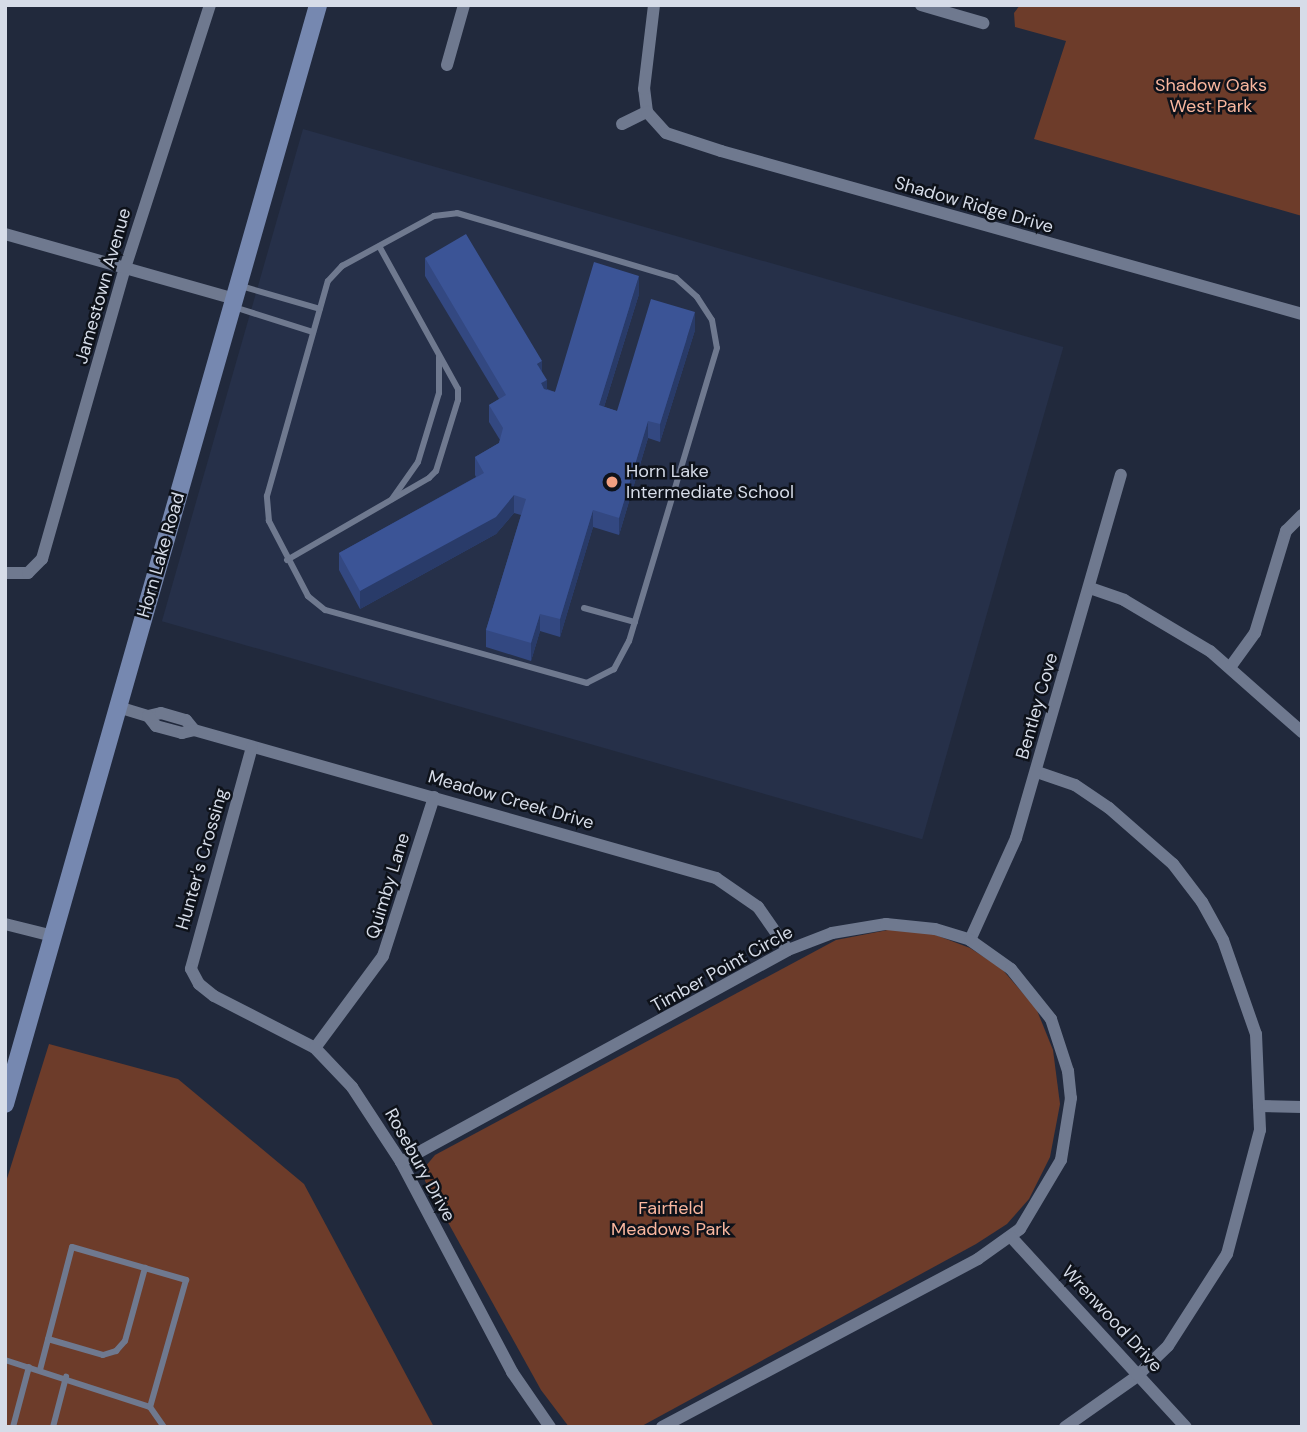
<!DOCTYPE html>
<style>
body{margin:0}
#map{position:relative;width:1307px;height:1432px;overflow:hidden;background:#21293c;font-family:"DM Sans",sans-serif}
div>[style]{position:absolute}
.built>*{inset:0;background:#263049;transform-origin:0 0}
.green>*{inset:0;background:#6d3c2a}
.lane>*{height:6px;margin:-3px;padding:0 3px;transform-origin:3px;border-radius:3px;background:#6f798f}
.street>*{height:12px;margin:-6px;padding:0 6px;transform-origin:6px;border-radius:6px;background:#6f798f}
.secondary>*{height:18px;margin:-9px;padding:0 9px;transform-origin:9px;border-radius:9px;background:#7688b0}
.wall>*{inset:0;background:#334881}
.shaded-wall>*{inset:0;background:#293b69}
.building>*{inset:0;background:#3b5496}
.dots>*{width:19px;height:19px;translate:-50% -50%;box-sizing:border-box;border:4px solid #0e121a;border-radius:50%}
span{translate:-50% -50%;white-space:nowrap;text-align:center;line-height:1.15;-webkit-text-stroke:5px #0e121a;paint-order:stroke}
.park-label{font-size:18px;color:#fab79f}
.street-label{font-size:18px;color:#d6dce8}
.poi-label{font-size:18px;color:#d6dce8}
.left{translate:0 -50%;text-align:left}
.frame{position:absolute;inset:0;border:7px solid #d6dce8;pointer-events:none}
</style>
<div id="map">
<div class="built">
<i style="left:303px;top:129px;width:791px;height:512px;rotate:16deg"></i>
</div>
<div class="green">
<i style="clip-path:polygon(1020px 5px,1302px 5px,1302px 216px,1034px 139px,1066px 41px,1015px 27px,1014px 13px)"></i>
<i style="clip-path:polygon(893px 929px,933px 934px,970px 948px,1001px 968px,1036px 1008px,1053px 1050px,1060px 1104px,1050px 1157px,1029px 1199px,1007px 1224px,976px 1244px,640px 1427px,569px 1427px,541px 1390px,425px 1181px,425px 1167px,435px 1155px,836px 940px)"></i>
<i style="clip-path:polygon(49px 1044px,178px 1079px,304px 1184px,434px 1427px,5px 1427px,5px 1185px)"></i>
</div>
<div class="lane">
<i style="left:457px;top:213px;width:228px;rotate:16.5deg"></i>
<i style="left:676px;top:278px;width:28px;rotate:42deg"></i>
<i style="left:697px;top:297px;width:27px;rotate:57deg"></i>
<i style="left:712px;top:320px;width:28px;rotate:80deg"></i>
<i style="left:717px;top:348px;width:306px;rotate:106.7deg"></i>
<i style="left:629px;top:641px;width:32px;rotate:118deg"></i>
<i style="left:614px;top:669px;width:30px;rotate:153deg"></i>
<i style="left:587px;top:683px;width:272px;rotate:-164.4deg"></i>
<i style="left:325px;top:610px;width:22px;rotate:-141deg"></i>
<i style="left:308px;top:596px;width:85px;rotate:-117.5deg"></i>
<i style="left:269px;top:521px;width:25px;rotate:-95deg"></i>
<i style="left:267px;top:496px;width:223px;rotate:-74.2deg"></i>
<i style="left:328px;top:281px;width:21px;rotate:-47deg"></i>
<i style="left:342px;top:266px;width:105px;rotate:-28.5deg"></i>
<i style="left:434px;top:216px;width:23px;rotate:-7deg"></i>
<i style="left:241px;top:286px;width:82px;rotate:16.2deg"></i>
<i style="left:234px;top:307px;width:83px;rotate:17.6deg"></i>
<i style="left:392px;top:499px;width:45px;rotate:-54.9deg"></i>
<i style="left:418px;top:462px;width:72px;rotate:-73.1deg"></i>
<i style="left:439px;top:393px;width:36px;rotate:-90deg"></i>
<i style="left:287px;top:560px;width:164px;rotate:-30deg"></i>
<i style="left:429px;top:478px;width:10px;rotate:-45deg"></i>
<i style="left:436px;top:471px;width:74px;rotate:-72.8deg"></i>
<i style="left:458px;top:400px;width:11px;rotate:-90deg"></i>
<i style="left:458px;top:389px;width:163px;rotate:-118.9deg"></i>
<i style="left:584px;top:608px;width:53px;rotate:15.4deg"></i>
<i style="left:48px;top:1339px;width:57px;rotate:16.2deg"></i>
<i style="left:103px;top:1355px;width:14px;rotate:-17deg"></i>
<i style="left:116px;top:1351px;width:13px;rotate:-48deg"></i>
<i style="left:125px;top:1341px;width:76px;rotate:-74.7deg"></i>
<i style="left:5px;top:1360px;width:152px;rotate:18deg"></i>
<i style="left:150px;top:1407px;width:24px;rotate:55deg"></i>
<i style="left:40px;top:1370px;width:127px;rotate:-75.4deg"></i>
<i style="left:72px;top:1247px;width:119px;rotate:16.1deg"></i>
<i style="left:186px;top:1280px;width:132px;rotate:105.8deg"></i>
<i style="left:13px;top:1427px;width:62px;rotate:-75.1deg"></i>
<i style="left:53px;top:1427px;width:52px;rotate:-75.4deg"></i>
</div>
<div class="street">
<i style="left:921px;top:5px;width:65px;rotate:16.2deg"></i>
<i style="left:447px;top:65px;width:62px;rotate:-74.2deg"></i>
<i style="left:647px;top:112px;width:23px;rotate:-97deg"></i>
<i style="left:644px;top:89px;width:85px;rotate:-83.2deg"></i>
<i style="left:622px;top:124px;width:28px;rotate:-26deg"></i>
<i style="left:647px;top:112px;width:28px;rotate:48deg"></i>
<i style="left:666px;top:133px;width:58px;rotate:18.1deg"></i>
<i style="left:721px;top:151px;width:603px;rotate:15.67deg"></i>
<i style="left:5px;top:234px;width:238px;rotate:15.8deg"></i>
<i style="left:5px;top:573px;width:23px"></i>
<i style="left:28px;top:573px;width:20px;rotate:-45deg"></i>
<i style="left:42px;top:559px;width:303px;rotate:-74.1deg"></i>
<i style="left:125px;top:268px;width:276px;rotate:-72.1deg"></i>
<i style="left:1090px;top:588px;width:36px;rotate:19deg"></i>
<i style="left:1124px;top:600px;width:100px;rotate:30.7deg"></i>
<i style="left:1210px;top:651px;width:123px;rotate:41.4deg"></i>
<i style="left:1231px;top:666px;width:41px;rotate:-54deg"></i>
<i style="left:1255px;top:633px;width:107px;rotate:-73.1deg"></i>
<i style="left:1286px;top:531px;width:23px;rotate:-45deg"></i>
<i style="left:118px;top:707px;width:31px;rotate:17deg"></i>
<i style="left:148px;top:716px;width:13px;rotate:-13deg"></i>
<i style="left:161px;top:713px;width:26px;rotate:16deg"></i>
<i style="left:186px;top:720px;width:13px;rotate:51deg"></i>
<i style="left:194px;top:730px;width:543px;rotate:15.83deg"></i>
<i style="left:716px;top:878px;width:51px;rotate:34.6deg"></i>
<i style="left:758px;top:907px;width:52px;rotate:55.1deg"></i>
<i style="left:148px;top:716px;width:13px;rotate:51deg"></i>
<i style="left:156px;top:726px;width:27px;rotate:15deg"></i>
<i style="left:182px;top:733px;width:12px;rotate:-14deg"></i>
<i style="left:252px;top:747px;width:230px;rotate:105.4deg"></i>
<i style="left:191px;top:969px;width:17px;rotate:62deg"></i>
<i style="left:199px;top:984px;width:19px;rotate:39deg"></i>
<i style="left:214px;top:996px;width:114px;rotate:27.2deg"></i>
<i style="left:315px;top:1048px;width:54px;rotate:46.5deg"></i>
<i style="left:352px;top:1087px;width:90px;rotate:56.8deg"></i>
<i style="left:401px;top:1162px;width:238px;rotate:62.1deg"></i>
<i style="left:512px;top:1372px;width:67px;rotate:55.4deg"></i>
<i style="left:1037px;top:772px;width:40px;rotate:18.9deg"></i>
<i style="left:1075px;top:785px;width:41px;rotate:34.1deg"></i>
<i style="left:1109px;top:808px;width:85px;rotate:41.2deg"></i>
<i style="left:1173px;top:864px;width:48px;rotate:52.7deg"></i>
<i style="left:1202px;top:902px;width:43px;rotate:61.1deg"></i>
<i style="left:1223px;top:940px;width:100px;rotate:70.7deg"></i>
<i style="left:1256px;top:1034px;width:96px;rotate:87.6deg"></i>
<i style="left:1260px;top:1130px;width:128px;rotate:104.9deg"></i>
<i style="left:1227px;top:1254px;width:109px;rotate:122.7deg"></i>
<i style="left:1168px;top:1346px;width:45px;rotate:135.9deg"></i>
<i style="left:1136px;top:1377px;width:87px;rotate:144.8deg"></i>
<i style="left:5px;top:924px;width:49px;rotate:14deg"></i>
<i style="left:970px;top:940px;width:112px;rotate:-65.7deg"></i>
<i style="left:1016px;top:838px;width:378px;rotate:-73.9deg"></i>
<i style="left:315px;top:1048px;width:114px;rotate:-53.5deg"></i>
<i style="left:383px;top:956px;width:167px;rotate:-72.2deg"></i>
<i style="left:1259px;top:1106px;width:43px;rotate:1.3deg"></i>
<i style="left:401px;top:1162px;width:441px;rotate:-28.7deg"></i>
<i style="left:788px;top:950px;width:47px;rotate:-21.1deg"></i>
<i style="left:832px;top:933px;width:55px;rotate:-9.5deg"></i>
<i style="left:886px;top:924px;width:49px;rotate:5.8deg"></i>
<i style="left:935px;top:929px;width:37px;rotate:17deg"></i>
<i style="left:970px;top:940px;width:50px;rotate:35.3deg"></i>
<i style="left:1011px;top:969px;width:64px;rotate:51.3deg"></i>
<i style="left:1051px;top:1019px;width:55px;rotate:71.9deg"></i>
<i style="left:1068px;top:1071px;width:27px;rotate:84deg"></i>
<i style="left:1071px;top:1098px;width:63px;rotate:99.2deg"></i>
<i style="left:1061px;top:1160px;width:80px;rotate:120.7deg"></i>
<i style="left:1020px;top:1229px;width:52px;rotate:144.5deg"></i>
<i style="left:978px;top:1259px;width:358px;rotate:152deg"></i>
<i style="left:1011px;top:1237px;width:258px;rotate:47.4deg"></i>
</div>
<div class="secondary">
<i style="left:5px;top:1104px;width:1143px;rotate:-74.1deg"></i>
</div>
<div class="wall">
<i style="clip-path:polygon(425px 258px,542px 372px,547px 389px,555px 392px,639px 294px,604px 407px,617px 411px,695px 330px,660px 442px,648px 438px,619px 535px,593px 527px,560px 637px,540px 631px,531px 661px,486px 647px,486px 630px,521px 515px,514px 513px,496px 534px,360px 609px,339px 570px,339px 553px,476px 477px,475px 475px,475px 457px,499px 443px,500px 440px,489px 422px,489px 405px,499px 399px,425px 276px)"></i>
</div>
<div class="shaded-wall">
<i style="clip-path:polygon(639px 276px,639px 294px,599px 423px,599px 405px)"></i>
<i style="clip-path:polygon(695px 312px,695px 330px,660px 442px,660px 424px)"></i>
<i style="clip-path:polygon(542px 361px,542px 379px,537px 364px)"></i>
<i style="clip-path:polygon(547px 380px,547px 398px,541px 383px)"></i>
<i style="clip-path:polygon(648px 421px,648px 438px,619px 535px,619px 518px)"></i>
<i style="clip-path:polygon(514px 495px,514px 513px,496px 534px,360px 609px,360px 591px)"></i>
<i style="clip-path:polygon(593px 510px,593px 527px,560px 637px,560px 619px)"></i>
<i style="clip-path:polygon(540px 614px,540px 631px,531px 661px,531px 643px)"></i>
</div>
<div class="building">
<i style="clip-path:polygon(466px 234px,542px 361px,537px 364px,547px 380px,541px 383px,544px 389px,555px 392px,594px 262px,639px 276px,599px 405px,617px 411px,651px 299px,695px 312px,660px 424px,648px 421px,619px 518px,593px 510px,560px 619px,540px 614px,531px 643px,486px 630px,526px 499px,514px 495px,496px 517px,360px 591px,339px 553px,484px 473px,475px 457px,499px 443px,503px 428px,489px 405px,506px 395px,425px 258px)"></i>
</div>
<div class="dots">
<i style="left:612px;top:482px;background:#f2a081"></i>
</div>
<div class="park-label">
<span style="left:1211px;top:96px">Shadow Oaks<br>West Park</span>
<span style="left:671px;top:1219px">Fairfield<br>Meadows Park</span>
</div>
<div class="street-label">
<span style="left:974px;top:205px;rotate:16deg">Shadow Ridge Drive</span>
<span style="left:103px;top:286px;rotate:-74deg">Jamestown Avenue</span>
<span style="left:161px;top:555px;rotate:-74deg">Horn Lake Road</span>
<span style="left:1037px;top:706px;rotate:-74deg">Bentley Cove</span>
<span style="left:511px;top:800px;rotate:16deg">Meadow Creek Drive</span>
<span style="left:202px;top:859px;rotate:-74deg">Hunter's Crossing</span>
<span style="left:388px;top:886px;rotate:-73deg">Quimby Lane</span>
<span style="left:722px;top:969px;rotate:-29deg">Timber Point Circle</span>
<span style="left:420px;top:1165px;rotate:61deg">Rosebury Drive</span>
<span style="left:1112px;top:1319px;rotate:47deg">Wrenwood Drive</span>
</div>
<div class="poi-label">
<span class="left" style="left:626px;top:482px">Horn Lake<br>Intermediate School</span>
</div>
<div class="frame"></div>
</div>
